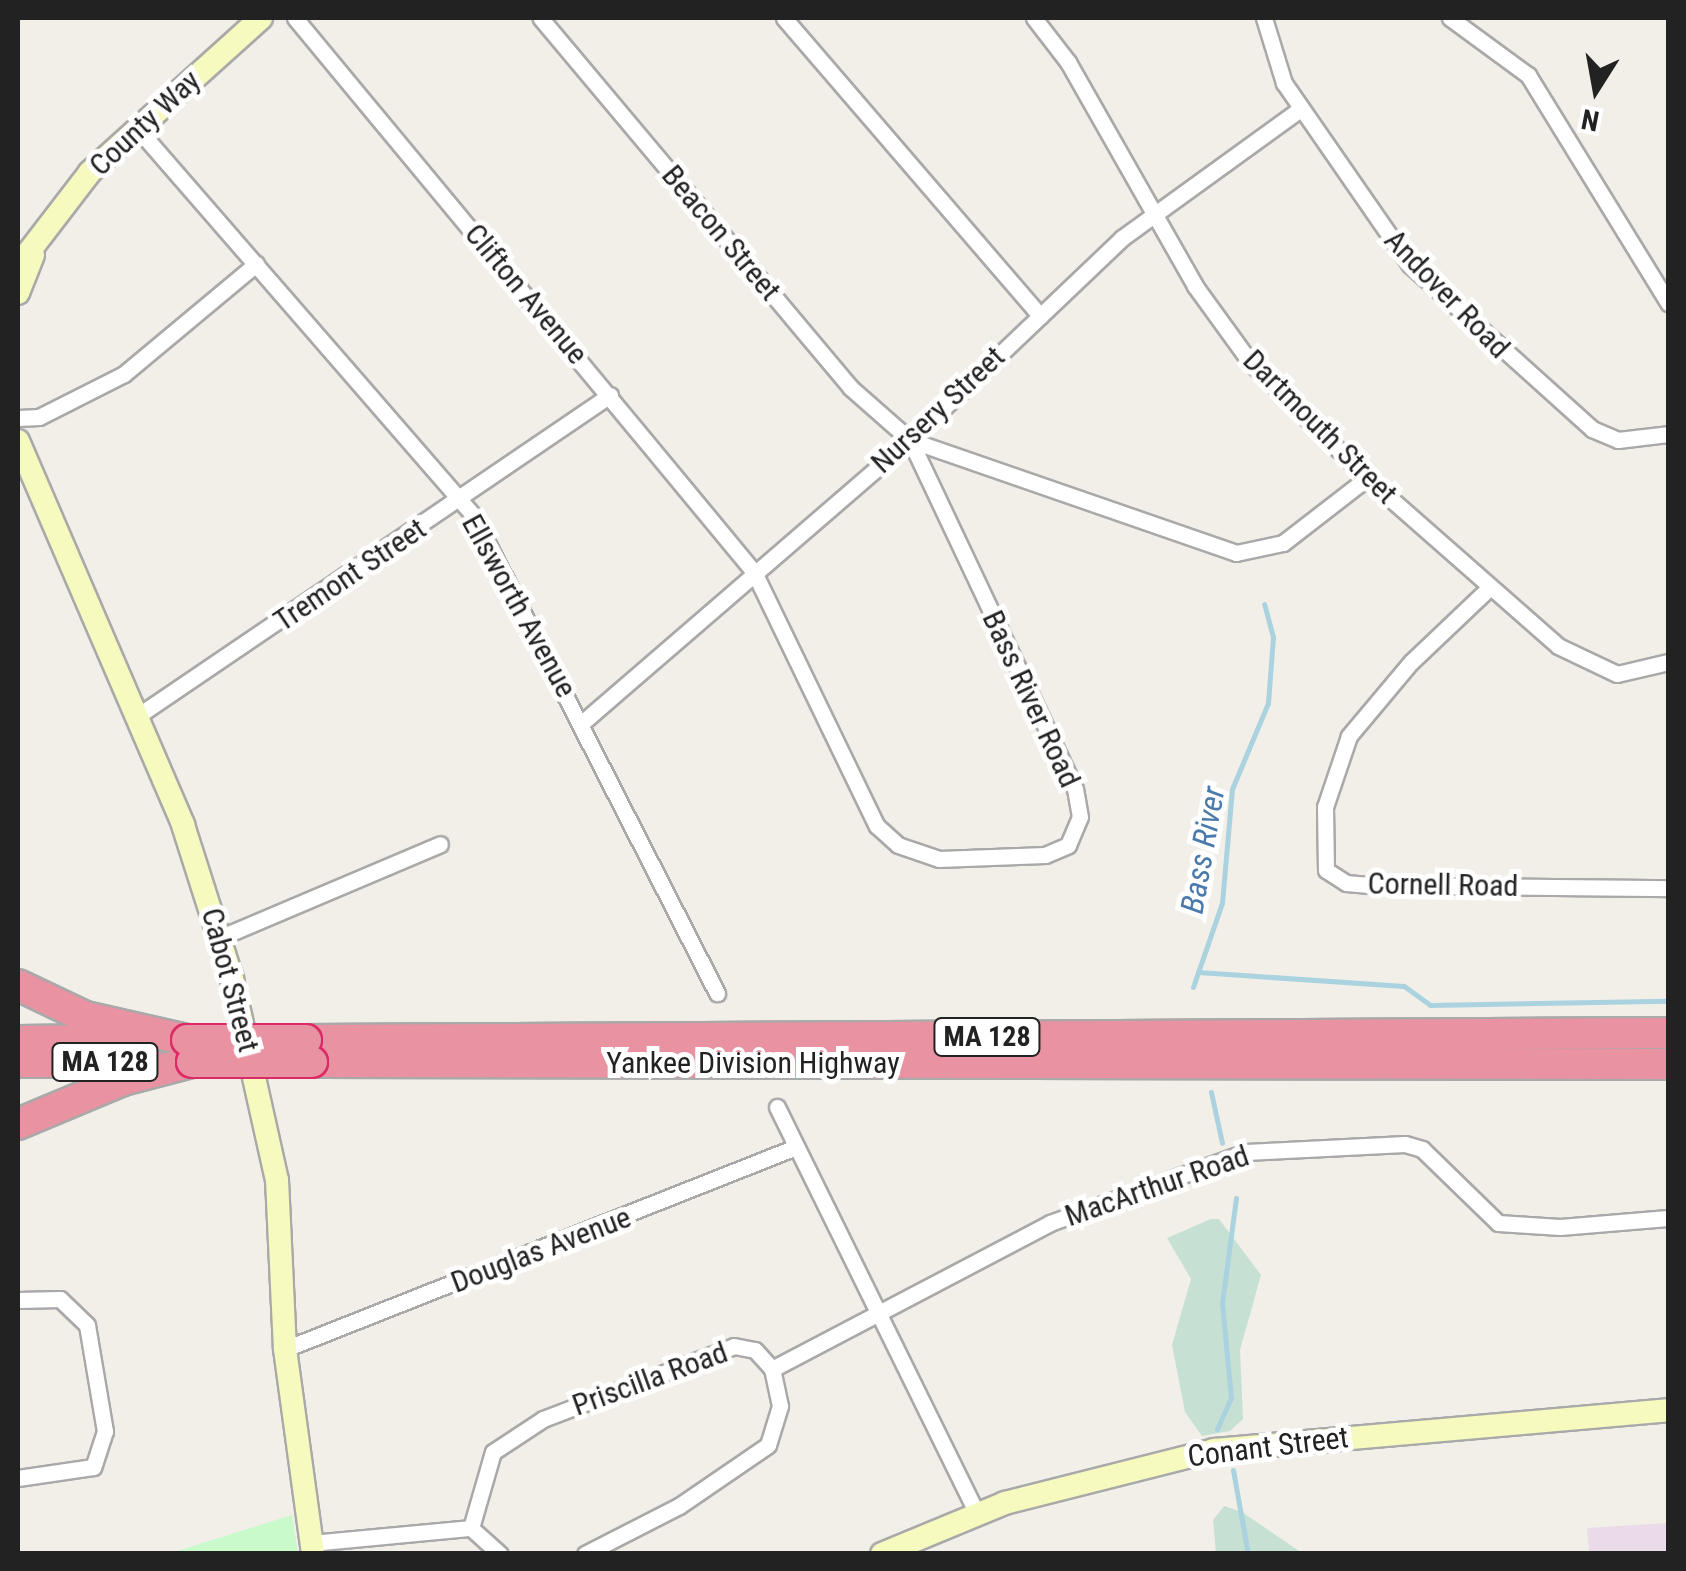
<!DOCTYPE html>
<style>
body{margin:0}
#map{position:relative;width:1686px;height:1571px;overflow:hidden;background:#f2efe9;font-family:"Roboto Condensed",sans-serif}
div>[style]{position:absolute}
.industrial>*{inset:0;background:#ebdbe8}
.wetland>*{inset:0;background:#c6e0d4}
.park>*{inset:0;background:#c8facc}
.stream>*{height:5px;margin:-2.5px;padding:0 2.5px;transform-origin:2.5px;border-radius:2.5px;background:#aad3df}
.roads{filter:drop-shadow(2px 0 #a9a9a9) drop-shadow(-2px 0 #a9a9a9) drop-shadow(0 2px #a9a9a9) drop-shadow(0 -2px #a9a9a9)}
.minor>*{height:15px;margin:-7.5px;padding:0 7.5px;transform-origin:7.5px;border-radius:7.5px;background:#fff}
.secondary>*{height:22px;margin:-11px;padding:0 11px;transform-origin:11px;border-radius:11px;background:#f7fabf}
.motorway>*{height:30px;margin:-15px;padding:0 15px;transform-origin:15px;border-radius:15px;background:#e892a2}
.bridges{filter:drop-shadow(2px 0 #dc2a67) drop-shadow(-2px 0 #dc2a67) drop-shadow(0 2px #dc2a67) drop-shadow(0 -2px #dc2a67)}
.motorway-bridge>*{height:30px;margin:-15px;padding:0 15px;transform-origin:15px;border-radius:15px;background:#e892a2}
span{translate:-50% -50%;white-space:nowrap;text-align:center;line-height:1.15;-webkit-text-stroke:10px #fff;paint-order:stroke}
.shield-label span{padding:2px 8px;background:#fff;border:2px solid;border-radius:8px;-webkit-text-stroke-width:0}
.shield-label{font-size:28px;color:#222;font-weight:700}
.street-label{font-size:30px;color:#222}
.water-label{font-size:32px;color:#4a7aab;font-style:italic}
.frame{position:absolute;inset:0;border:20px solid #222;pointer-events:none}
.north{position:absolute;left:1546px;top:40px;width:100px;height:100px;-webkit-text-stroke:8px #fff;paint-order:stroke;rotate:191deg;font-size:28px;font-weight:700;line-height:40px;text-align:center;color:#222}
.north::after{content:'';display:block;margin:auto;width:35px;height:45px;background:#222;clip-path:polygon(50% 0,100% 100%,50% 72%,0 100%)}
</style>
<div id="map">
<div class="industrial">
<i style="clip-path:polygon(1668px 1523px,1668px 1553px,1589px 1553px,1587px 1528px)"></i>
</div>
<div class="wetland">
<i style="clip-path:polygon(1211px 1219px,1219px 1219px,1261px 1275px,1240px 1350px,1243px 1419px,1230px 1431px,1202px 1436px,1185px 1412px,1172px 1345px,1191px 1279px,1167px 1238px)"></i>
<i style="clip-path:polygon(1224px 1506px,1242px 1512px,1302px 1553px,1216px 1553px,1213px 1520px)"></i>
</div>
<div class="park">
<i style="clip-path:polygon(292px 1515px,298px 1553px,171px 1553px)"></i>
</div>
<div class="stream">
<i style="left:1198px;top:972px;width:206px;rotate:3.9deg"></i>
<i style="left:1404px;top:986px;width:32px;rotate:36deg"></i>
<i style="left:1430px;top:1005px;width:238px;rotate:-1deg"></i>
<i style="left:1193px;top:987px;width:89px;rotate:-71deg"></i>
<i style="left:1222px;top:903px;width:114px;rotate:-85deg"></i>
<i style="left:1232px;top:789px;width:93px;rotate:-67.3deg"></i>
<i style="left:1268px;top:703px;width:66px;rotate:-85.7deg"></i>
<i style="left:1273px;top:637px;width:34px;rotate:-105deg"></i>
<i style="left:1211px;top:1092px;width:52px;rotate:77.8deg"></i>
<i style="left:1217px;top:1429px;width:34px;rotate:-66deg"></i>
<i style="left:1231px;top:1398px;width:95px;rotate:-95.4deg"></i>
<i style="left:1222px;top:1303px;width:106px;rotate:-82.4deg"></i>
<i style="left:1233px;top:1470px;width:85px;rotate:79.9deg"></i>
</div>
<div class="roads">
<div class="minor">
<i style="left:295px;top:18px;width:719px;rotate:50.36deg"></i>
<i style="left:754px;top:572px;width:282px;rotate:64.2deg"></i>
<i style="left:877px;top:826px;width:28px;rotate:42deg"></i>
<i style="left:898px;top:845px;width:43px;rotate:18.9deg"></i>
<i style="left:939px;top:859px;width:106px;rotate:-2.2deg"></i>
<i style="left:1045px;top:855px;width:25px;rotate:-23deg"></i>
<i style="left:1068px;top:845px;width:30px;rotate:-67deg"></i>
<i style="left:1080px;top:817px;width:28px;rotate:-100deg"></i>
<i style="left:1075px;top:789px;width:386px;rotate:-115.3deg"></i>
<i style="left:910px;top:440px;width:79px;rotate:-138.6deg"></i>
<i style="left:851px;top:388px;width:483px;rotate:-130deg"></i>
<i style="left:784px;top:18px;width:393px;rotate:49.3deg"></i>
<i style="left:1034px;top:18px;width:56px;rotate:52.3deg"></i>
<i style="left:1068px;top:62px;width:257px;rotate:60.4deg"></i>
<i style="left:1195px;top:286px;width:94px;rotate:54.1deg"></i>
<i style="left:1250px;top:362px;width:165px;rotate:44.8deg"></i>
<i style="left:1367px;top:478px;width:254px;rotate:41.3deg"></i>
<i style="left:1558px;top:646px;width:65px;rotate:25.4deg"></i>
<i style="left:1617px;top:674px;width:52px;rotate:-13.2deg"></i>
<i style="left:1264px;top:18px;width:68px;rotate:72.9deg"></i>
<i style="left:1284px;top:83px;width:221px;rotate:55.3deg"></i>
<i style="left:1410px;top:265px;width:245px;rotate:42deg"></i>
<i style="left:1592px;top:429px;width:28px;rotate:23deg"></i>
<i style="left:1618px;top:440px;width:50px;rotate:-6.8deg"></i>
<i style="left:1450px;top:18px;width:97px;rotate:36.2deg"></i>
<i style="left:1528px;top:75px;width:268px;rotate:58.4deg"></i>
<i style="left:137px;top:128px;width:513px;rotate:49.03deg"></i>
<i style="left:473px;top:515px;width:537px;rotate:62.96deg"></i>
<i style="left:18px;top:418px;width:21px;rotate:-3deg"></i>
<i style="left:39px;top:417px;width:95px;rotate:-26.8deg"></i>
<i style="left:124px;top:374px;width:172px;rotate:-39.8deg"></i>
<i style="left:910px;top:440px;width:345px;rotate:19.1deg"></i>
<i style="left:1236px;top:553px;width:48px;rotate:-12deg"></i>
<i style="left:1283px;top:543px;width:106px;rotate:-37.7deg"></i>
<i style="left:1488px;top:589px;width:106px;rotate:136.5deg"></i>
<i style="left:1411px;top:662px;width:97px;rotate:130deg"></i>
<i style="left:1349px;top:736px;width:75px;rotate:108.7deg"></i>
<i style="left:1325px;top:807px;width:63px;rotate:89.1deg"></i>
<i style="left:1326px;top:870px;width:24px;rotate:33deg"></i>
<i style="left:1346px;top:883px;width:23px;rotate:5deg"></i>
<i style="left:1369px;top:885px;width:299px;rotate:0.6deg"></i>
<i style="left:136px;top:717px;width:573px;rotate:-34.19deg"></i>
<i style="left:583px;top:722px;width:432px;rotate:-40.8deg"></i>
<i style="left:910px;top:440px;width:293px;rotate:-43.6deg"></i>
<i style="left:1122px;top:238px;width:220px;rotate:-35.9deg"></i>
<i style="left:219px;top:938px;width:240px;rotate:-23deg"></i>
<i style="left:777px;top:1107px;width:453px;rotate:63.8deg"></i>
<i style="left:18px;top:1300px;width:42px;rotate:-1.4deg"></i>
<i style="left:60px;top:1299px;width:37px;rotate:44deg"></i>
<i style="left:87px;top:1325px;width:108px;rotate:80.4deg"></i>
<i style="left:105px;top:1431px;width:38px;rotate:108deg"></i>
<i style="left:93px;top:1467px;width:76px;rotate:171.7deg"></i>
<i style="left:285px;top:1349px;width:549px;rotate:-21.57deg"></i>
<i style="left:471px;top:1528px;width:79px;rotate:-73.9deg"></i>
<i style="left:493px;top:1452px;width:60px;rotate:-33.4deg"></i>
<i style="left:543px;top:1419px;width:204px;rotate:-20.9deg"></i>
<i style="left:734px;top:1346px;width:21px;rotate:11deg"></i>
<i style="left:755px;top:1350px;width:25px;rotate:48deg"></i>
<i style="left:772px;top:1369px;width:314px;rotate:-27.7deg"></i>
<i style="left:1050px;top:1223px;width:208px;rotate:-19.9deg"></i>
<i style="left:1246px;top:1152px;width:159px;rotate:-2.9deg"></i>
<i style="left:1405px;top:1144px;width:18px;rotate:16deg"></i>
<i style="left:1422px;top:1149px;width:106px;rotate:44.2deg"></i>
<i style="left:1498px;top:1223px;width:62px;rotate:3.7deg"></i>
<i style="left:1560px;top:1227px;width:108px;rotate:-4.8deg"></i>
<i style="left:311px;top:1543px;width:161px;rotate:-5.4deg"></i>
<i style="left:471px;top:1528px;width:39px;rotate:42deg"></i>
<i style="left:585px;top:1554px;width:106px;rotate:-27.1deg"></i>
<i style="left:679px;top:1506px;width:108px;rotate:-34.4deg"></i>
<i style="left:768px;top:1445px;width:41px;rotate:-72.9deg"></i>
<i style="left:780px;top:1406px;width:38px;rotate:-102deg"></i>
</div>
<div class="secondary">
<i style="left:18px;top:266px;width:118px;rotate:-52.5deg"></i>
<i style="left:90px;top:172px;width:230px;rotate:-42deg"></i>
<i style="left:18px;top:293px;width:41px;rotate:-68.5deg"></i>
<i style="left:18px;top:441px;width:418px;rotate:66.7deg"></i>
<i style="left:183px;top:825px;width:162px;rotate:72.3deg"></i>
<i style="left:232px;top:979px;width:206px;rotate:77.4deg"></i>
<i style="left:277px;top:1180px;width:169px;rotate:87.3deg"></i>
<i style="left:285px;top:1349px;width:207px;rotate:82.2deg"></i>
<i style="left:882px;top:1554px;width:133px;rotate:-22.5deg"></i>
<i style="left:1005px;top:1503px;width:216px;rotate:-14.2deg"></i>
<i style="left:1214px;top:1450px;width:456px;rotate:-5deg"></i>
</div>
<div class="motorway">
<i style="left:18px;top:985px;width:74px;rotate:25.5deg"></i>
<i style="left:85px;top:1017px;width:105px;rotate:12.7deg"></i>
<i style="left:306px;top:1040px;width:1362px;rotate:-0.29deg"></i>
<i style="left:18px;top:1041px;width:111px;rotate:-0.5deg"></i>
<i style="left:18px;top:1062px;width:131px"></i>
<i style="left:312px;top:1062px;width:1356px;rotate:0.08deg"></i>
<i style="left:18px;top:1124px;width:114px;rotate:-22.7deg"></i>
<i style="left:123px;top:1080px;width:71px;rotate:-14.6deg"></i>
</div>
</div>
<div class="bridges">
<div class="motorway-bridge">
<i style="left:187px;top:1040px;width:119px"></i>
<i style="left:192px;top:1062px;width:120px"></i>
</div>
</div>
<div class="shield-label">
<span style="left:987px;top:1037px">MA 128</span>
<span style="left:105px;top:1062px">MA 128</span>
</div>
<div class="street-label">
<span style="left:145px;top:123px;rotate:-43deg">County Way</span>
<span style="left:721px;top:233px;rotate:50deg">Beacon Street</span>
<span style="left:526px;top:294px;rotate:50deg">Clifton Avenue</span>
<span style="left:1447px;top:294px;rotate:46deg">Andover Road</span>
<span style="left:938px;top:410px;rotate:-43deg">Nursery Street</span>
<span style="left:1320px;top:427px;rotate:45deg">Dartmouth Street</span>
<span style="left:350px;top:575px;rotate:-34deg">Tremont Street</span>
<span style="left:519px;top:606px;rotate:61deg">Ellsworth Avenue</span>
<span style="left:1031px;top:699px;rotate:65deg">Bass River Road</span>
<span style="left:1443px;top:885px;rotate:1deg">Cornell Road</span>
<span style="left:230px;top:980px;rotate:75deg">Cabot Street</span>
<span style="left:753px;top:1063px">Yankee Division Highway</span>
<span style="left:1157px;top:1186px;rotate:-19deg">MacArthur Road</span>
<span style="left:541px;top:1250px;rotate:-21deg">Douglas Avenue</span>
<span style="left:650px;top:1379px;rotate:-20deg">Priscilla Road</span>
<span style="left:1268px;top:1447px;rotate:-7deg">Conant Street</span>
</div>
<div class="water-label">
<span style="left:1203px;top:850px;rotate:-80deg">Bass River</span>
</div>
<div class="frame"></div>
<div class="north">N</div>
</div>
